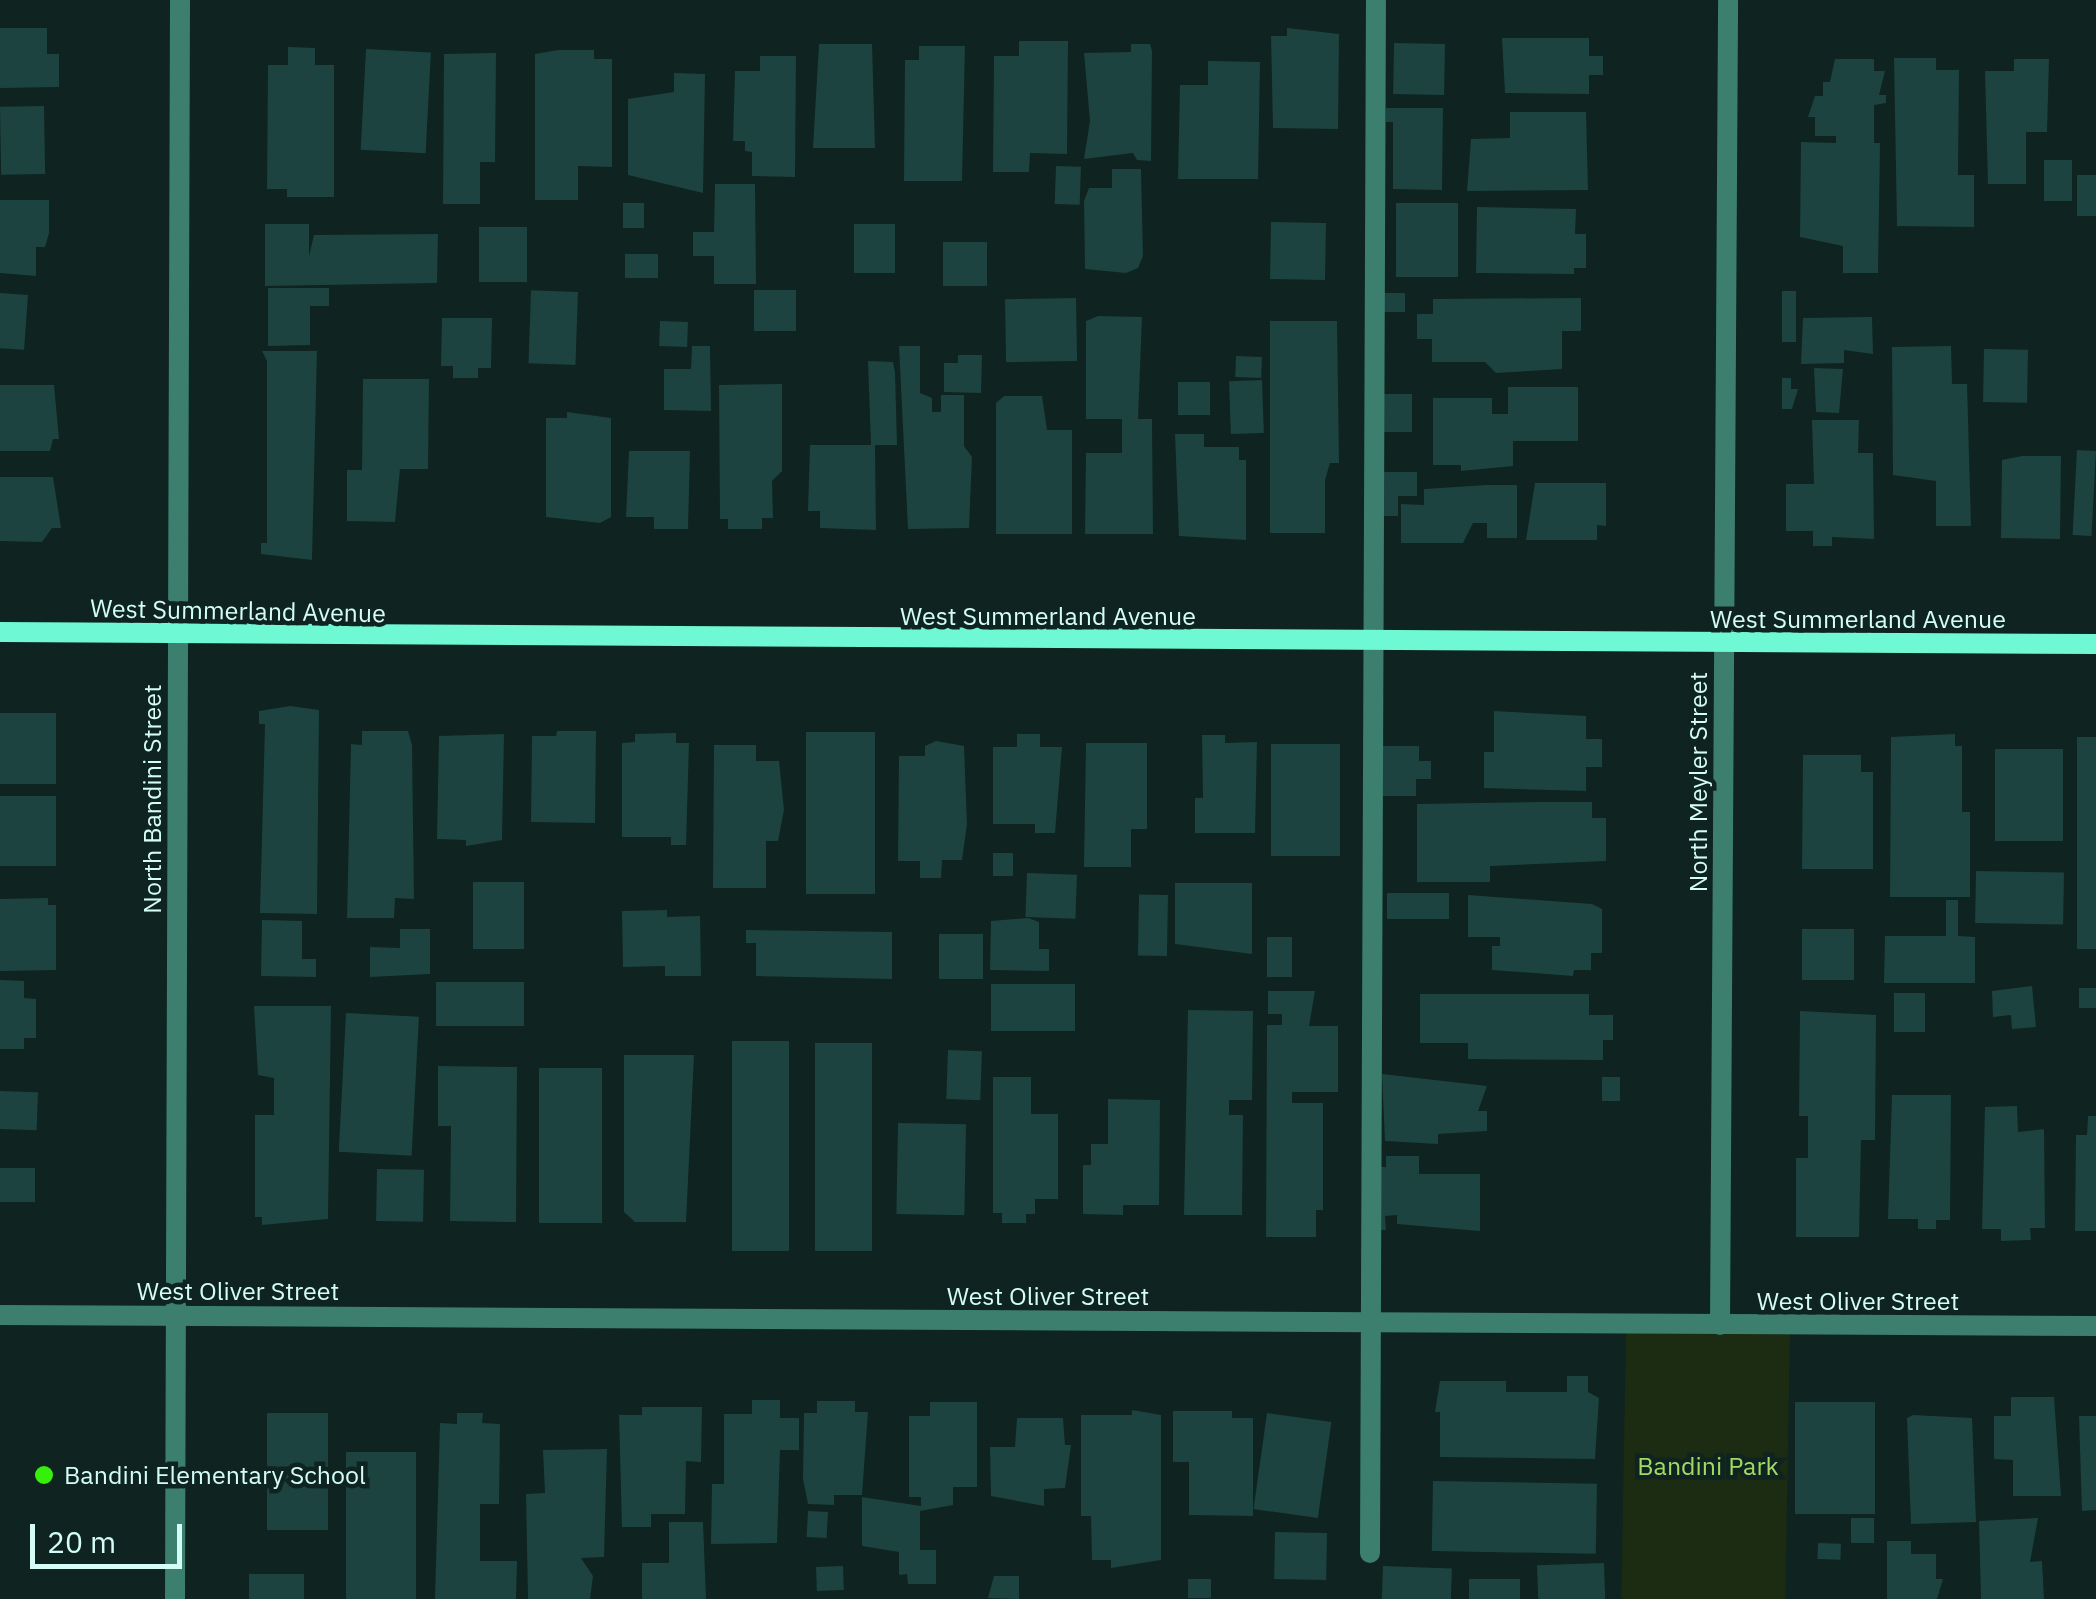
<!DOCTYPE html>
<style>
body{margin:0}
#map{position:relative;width:2096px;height:1599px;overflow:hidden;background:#0f2320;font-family:"IBM Plex Sans",sans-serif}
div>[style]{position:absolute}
.green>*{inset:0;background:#1b2c12;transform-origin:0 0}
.building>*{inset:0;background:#1c433f;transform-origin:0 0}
.service>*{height:20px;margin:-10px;padding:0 10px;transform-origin:10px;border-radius:10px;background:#3c7f6f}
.minor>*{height:20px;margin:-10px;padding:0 10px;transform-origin:10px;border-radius:10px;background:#3c7f6f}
.tertiary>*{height:20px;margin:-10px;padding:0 10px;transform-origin:10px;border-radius:10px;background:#3c7f6f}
.secondary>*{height:20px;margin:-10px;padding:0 10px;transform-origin:10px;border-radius:10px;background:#6ef8d4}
.dots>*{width:28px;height:28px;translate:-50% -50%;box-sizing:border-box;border:5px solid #0f2320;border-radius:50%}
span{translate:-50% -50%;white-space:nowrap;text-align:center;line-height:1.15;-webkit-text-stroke:9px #0f2320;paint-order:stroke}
.street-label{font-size:25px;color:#d3fdf6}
.park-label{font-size:25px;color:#a2da62}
.poi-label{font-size:25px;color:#d3fdf6}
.left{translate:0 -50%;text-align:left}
.scale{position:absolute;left:30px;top:1524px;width:152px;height:45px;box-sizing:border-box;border:5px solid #d3fdf6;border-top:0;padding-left:12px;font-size:30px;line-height:35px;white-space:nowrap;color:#d3fdf6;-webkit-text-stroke:8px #0f2320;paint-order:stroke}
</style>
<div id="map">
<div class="green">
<i style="left:1626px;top:1331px;width:164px;height:268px;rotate:1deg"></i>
</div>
<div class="building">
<i style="clip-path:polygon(0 28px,47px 28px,47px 54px,59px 54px,59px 87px,0 88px)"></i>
<i style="clip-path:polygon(1287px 28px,1339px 34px,1338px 129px,1273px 128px,1271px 36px,1287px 36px)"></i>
<i style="clip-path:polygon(1502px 38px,1589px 38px,1589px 56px,1603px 56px,1603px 75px,1589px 75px,1589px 94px,1505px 93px)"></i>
<i style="clip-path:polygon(1019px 41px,1068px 41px,1067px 154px,1030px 153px,1029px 172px,993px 172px,994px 56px,1019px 56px)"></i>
<i style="left:1394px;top:43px;width:51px;height:51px;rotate:1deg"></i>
<i style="clip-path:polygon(819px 44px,872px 44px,875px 148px,813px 148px)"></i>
<i style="clip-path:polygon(1131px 44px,1150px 44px,1152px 51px,1151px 161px,1137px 160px,1133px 153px,1084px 159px,1090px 121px,1084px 53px,1131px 52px)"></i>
<i style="clip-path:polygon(919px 46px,965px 46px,962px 181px,904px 181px,905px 60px,919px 60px)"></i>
<i style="clip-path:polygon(288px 47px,315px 48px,315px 65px,334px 65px,334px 197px,287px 197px,287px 189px,267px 189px,268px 65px,288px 65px)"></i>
<i style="left:366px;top:49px;width:65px;height:101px;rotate:3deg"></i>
<i style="clip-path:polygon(558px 50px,594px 50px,594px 59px,612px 59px,612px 167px,578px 166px,578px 200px,535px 200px,535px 54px)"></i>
<i style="clip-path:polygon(496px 53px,495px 162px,480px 162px,480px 204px,443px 204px,444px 54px)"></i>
<i style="clip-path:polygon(760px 56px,796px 56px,795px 177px,752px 176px,752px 152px,745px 151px,745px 141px,733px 141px,735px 71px,760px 71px)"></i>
<i style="clip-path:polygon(1894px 58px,1936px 58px,1936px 70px,1959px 70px,1958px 175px,1974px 175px,1974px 227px,1897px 226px)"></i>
<i style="clip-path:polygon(1835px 59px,1874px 59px,1874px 71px,1885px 71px,1879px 95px,1886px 95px,1886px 103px,1874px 105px,1874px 143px,1880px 143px,1878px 273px,1843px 273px,1843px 246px,1800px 237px,1801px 142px,1836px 143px,1836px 136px,1815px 136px,1815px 117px,1808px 117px,1815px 96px,1823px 96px,1823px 82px,1830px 82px)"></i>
<i style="clip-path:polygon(2014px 59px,2049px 59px,2047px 132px,2026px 132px,2026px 184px,1988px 184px,1985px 71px,2014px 71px)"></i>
<i style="clip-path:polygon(1208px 61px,1260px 62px,1258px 179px,1178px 179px,1180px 85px,1208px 85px)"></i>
<i style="clip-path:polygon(674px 73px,705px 74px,703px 193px,628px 175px,628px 99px,674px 92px)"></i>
<i style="left:44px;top:106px;width:68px;height:44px;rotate:89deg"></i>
<i style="clip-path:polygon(1386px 108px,1443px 108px,1442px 190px,1393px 189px,1393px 122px,1386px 122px)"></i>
<i style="clip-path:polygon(1510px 112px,1586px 112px,1588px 190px,1467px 191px,1471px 139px,1510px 138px)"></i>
<i style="left:2044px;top:160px;width:28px;height:41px"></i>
<i style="left:1056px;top:166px;width:25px;height:38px;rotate:2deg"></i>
<i style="clip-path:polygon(1112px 169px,1141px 169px,1143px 256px,1138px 268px,1126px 273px,1085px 269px,1084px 201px,1089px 188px,1112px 188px)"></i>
<i style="left:2077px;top:175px;width:19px;height:41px"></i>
<i style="clip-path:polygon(715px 184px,755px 184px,756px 284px,714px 284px,714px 256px,693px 256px,693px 232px,714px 232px)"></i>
<i style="clip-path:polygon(0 200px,49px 200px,49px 233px,45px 247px,36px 247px,36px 276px,0 273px)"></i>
<i style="left:623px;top:203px;width:21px;height:25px"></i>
<i style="left:1396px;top:203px;width:62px;height:74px"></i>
<i style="clip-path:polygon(1477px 207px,1576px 209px,1575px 234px,1586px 234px,1586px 268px,1574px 268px,1574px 274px,1476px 273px)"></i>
<i style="left:1271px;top:222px;width:55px;height:57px;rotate:1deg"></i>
<i style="clip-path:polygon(265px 224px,309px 224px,309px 256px,314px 235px,438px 234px,437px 283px,265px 286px)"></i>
<i style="left:854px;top:224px;width:41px;height:49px"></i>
<i style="left:479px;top:227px;width:48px;height:55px"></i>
<i style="left:943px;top:242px;width:44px;height:44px"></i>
<i style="left:625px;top:254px;width:33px;height:24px"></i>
<i style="clip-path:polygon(268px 288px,329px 288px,329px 306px,310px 306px,310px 345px,268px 346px)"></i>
<i style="left:754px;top:290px;width:42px;height:41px"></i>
<i style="left:1782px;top:291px;width:14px;height:51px"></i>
<i style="left:578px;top:292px;width:73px;height:47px;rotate:92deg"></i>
<i style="left:0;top:293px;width:28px;height:55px;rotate:4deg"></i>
<i style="left:1384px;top:293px;width:21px;height:19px"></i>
<i style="left:1076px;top:298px;width:63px;height:71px;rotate:89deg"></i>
<i style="clip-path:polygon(1581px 298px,1581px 331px,1562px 331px,1562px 369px,1496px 373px,1485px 362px,1432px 362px,1432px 339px,1417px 339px,1417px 314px,1433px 314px,1433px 299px)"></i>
<i style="clip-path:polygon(1098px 316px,1142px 317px,1138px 419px,1152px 419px,1153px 534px,1085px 534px,1086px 453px,1122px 453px,1122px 419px,1086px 419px,1086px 321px)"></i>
<i style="clip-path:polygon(1872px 317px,1873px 354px,1844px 350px,1844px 363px,1801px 364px,1803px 318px)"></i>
<i style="clip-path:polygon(442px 318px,492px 318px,491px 368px,478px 368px,478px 378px,453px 378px,453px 366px,441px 366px)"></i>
<i style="left:660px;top:321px;width:28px;height:25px;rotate:2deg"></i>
<i style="clip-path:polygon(1270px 321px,1337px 321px,1339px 463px,1330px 463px,1325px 480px,1325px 533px,1270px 533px)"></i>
<i style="clip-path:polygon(692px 346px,710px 346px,711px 411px,664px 410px,664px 369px,691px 369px)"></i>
<i style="clip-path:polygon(899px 346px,920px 346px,920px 393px,932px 398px,932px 412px,941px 412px,941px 395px,964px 395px,964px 446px,972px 457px,969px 528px,908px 529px)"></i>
<i style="clip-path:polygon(1951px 346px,1952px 384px,1967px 384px,1971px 526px,1936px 526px,1936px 481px,1893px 475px,1892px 347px)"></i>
<i style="left:1984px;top:349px;width:44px;height:53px;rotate:1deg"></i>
<i style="clip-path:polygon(262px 351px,317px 351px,312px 560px,261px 554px,261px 543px,267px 543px,267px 361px)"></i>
<i style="clip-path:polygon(958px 355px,982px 355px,981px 393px,944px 392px,944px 363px,958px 363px)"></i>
<i style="left:1236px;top:356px;width:26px;height:21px;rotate:2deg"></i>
<i style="clip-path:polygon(868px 361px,893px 362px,895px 372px,897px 445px,875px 445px,876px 530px,820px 528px,820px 511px,808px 511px,810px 445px,871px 445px)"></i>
<i style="clip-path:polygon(1814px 368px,1843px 369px,1839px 413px,1816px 412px)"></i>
<i style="clip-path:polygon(1782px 378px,1791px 378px,1791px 389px,1798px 389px,1792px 409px,1782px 409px)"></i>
<i style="clip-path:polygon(363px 379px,429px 379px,428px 469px,400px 469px,395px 522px,347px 521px,347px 470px,362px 470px)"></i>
<i style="left:1262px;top:380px;width:53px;height:33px;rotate:88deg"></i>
<i style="left:1178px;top:382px;width:32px;height:33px"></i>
<i style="clip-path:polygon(782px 384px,782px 471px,772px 481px,773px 518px,762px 518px,762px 529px,728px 529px,728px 519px,720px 519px,719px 385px)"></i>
<i style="clip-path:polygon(0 385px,54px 385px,59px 439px,53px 439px,50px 451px,0 451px)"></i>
<i style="clip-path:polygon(1508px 387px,1578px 387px,1578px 441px,1513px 441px,1513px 466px,1461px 471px,1461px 465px,1433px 465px,1433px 398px,1492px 398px,1492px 414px,1508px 414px)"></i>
<i style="left:1384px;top:394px;width:28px;height:38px"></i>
<i style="clip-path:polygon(1004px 396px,1042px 396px,1047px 430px,1072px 430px,1072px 534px,996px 534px,996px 403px)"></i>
<i style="clip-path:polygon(567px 412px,611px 418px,611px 517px,600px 523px,546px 517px,546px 418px,567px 418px)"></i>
<i style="clip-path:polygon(1812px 420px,1859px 420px,1858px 453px,1873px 453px,1874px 539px,1832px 537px,1832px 546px,1813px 546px,1813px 531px,1786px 531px,1786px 484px,1814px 484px)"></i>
<i style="clip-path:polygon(1175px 434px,1204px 434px,1204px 447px,1239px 447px,1239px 460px,1246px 460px,1246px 540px,1179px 536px)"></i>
<i style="left:2077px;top:450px;width:19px;height:85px;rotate:3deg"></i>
<i style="clip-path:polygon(629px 451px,690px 451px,688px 529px,654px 529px,654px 517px,626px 517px)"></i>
<i style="clip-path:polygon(2022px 456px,2061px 456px,2060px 539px,2001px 538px,2002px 460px)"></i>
<i style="clip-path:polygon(1378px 472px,1417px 472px,1417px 496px,1398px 496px,1398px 516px,1379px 516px)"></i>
<i style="clip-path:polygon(0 477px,53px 477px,61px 528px,52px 528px,42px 542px,0 541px)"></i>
<i style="clip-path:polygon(1535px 483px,1606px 483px,1606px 526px,1597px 525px,1597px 540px,1526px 540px)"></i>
<i style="clip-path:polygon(1487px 485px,1517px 485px,1517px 538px,1487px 538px,1487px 523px,1473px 523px,1463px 543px,1401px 543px,1401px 504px,1424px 505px,1424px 489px)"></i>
<i style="clip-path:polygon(290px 706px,319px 710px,317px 914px,260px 913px,265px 724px,259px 724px,259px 711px)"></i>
<i style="clip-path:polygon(1494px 711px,1586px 716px,1586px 739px,1602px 739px,1602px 767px,1586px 767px,1586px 791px,1484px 788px,1484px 752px,1494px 752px)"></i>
<i style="left:0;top:713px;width:56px;height:71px"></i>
<i style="clip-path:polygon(362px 731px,408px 731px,412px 745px,414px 899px,395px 898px,394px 918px,347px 918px,351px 744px,362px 745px)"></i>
<i style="clip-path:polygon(557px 731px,596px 731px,595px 823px,531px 822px,532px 736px,556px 736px)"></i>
<i style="left:806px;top:732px;width:69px;height:162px"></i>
<i style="clip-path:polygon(676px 733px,676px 743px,689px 743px,686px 845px,671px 845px,671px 837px,622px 837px,622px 743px,635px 742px,635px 734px)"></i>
<i style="clip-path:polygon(504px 734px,502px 840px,466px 846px,466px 840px,437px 839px,439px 736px)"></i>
<i style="clip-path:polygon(1017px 734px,1040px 734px,1040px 747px,1062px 747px,1055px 833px,1035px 833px,1035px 824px,993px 824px,993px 747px,1017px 747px)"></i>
<i style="clip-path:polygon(1955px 734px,1955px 746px,1962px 746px,1962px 812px,1970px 812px,1970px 897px,1890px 897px,1891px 737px)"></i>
<i style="clip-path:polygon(1202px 735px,1225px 735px,1225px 743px,1257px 742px,1255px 833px,1195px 833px,1195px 798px,1203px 798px)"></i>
<i style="left:2077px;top:737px;width:19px;height:212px"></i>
<i style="clip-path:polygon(936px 741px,964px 746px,967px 824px,962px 860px,942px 860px,941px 878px,920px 878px,920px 861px,898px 861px,899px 756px,925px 756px,925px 746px)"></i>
<i style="clip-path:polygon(1086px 743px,1147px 743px,1147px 829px,1131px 829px,1131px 867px,1084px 867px)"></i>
<i style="left:1271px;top:744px;width:69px;height:112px"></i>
<i style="clip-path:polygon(714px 745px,756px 745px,756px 761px,779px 761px,784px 810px,778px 841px,766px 841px,766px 888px,713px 888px)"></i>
<i style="clip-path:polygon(1383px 746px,1419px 746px,1419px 761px,1431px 761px,1431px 779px,1416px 779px,1416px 796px,1383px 796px)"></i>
<i style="left:1995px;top:749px;width:68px;height:92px"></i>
<i style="clip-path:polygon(1803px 755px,1861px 755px,1861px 772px,1873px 772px,1873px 869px,1802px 869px)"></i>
<i style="left:0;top:796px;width:56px;height:70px"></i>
<i style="clip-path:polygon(1538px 802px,1592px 802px,1592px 818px,1606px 818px,1606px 861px,1490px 866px,1490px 882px,1417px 882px,1417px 804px)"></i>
<i style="left:993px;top:853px;width:20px;height:23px"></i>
<i style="left:1976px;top:871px;width:88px;height:52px;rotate:1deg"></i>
<i style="left:1027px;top:873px;width:50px;height:44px;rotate:2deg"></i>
<i style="left:473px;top:882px;width:51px;height:67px"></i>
<i style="clip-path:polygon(1175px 883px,1252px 883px,1252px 954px,1175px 944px)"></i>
<i style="left:1387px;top:893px;width:62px;height:26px"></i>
<i style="left:1168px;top:895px;width:61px;height:29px;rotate:91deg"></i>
<i style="clip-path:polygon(1468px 895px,1592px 904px,1602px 909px,1602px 953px,1591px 953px,1591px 970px,1574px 970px,1573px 976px,1492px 970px,1492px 946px,1500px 946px,1500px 937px,1468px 937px)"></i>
<i style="clip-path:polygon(48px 898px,48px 905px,56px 905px,56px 970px,0 971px,0 899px)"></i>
<i style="clip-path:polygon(1946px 900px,1958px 900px,1958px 936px,1975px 937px,1975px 983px,1884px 983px,1885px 936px,1946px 936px)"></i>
<i style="clip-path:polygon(667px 910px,667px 917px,700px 916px,701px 976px,665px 976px,665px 966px,623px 967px,622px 911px)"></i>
<i style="clip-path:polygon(1028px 918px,1039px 922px,1039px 949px,1049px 949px,1049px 971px,990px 970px,991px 921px)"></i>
<i style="clip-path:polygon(262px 920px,302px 921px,302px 959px,316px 959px,316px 977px,261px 976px)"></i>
<i style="clip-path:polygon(400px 929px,430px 929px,430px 974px,370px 977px,370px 947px,400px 948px)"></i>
<i style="left:1802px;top:929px;width:52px;height:51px"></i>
<i style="clip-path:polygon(746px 930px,892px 932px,892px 979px,756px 976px,756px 943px,746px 943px)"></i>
<i style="left:939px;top:934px;width:44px;height:45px"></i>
<i style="left:1267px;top:937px;width:25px;height:40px"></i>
<i style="clip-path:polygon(0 980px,24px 981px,24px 998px,36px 999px,36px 1038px,24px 1038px,24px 1049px,0 1049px)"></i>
<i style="left:436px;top:982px;width:88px;height:44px"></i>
<i style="left:991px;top:984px;width:84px;height:47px"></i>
<i style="clip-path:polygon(2032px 986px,2036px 1027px,2012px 1029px,2011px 1015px,1993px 1017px,1992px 991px)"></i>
<i style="left:2079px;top:988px;width:17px;height:20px"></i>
<i style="clip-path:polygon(1268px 991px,1315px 991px,1309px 1026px,1338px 1026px,1338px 1092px,1292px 1092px,1292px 1103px,1323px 1103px,1323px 1210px,1316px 1210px,1316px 1237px,1266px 1237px,1267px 1025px,1282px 1025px,1282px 1014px,1268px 1014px)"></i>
<i style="left:1894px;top:993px;width:31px;height:39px"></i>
<i style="clip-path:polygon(1420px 994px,1589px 994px,1589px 1015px,1613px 1015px,1613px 1040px,1603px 1040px,1603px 1060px,1468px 1059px,1468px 1043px,1420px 1043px)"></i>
<i style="clip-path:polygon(254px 1006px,331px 1006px,328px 1219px,262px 1225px,262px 1217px,255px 1217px,255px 1115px,274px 1115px,274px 1078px,258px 1075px)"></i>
<i style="clip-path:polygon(1188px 1010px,1253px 1011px,1252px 1100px,1229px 1100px,1229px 1115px,1243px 1115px,1242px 1215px,1184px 1215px)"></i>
<i style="clip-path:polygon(1800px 1011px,1876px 1015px,1875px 1140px,1861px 1140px,1859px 1237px,1796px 1237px,1796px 1158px,1808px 1158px,1808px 1116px,1799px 1116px)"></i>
<i style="left:346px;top:1013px;width:73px;height:139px;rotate:3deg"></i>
<i style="left:732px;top:1041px;width:57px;height:210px"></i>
<i style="left:815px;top:1043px;width:57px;height:208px"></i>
<i style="left:948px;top:1050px;width:34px;height:49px;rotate:2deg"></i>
<i style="clip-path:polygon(624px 1055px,694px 1055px,686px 1222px,635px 1222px,624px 1212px)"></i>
<i style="clip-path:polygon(438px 1066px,517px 1067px,516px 1222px,450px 1221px,451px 1126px,438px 1126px)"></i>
<i style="left:539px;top:1068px;width:63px;height:155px"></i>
<i style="clip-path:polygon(1382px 1074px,1487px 1086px,1478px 1111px,1487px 1111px,1487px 1131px,1438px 1134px,1438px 1144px,1385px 1141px)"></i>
<i style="clip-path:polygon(993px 1077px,1031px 1077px,1031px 1114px,1058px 1114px,1058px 1199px,1035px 1199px,1035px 1214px,1026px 1214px,1026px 1223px,1002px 1223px,1002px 1213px,993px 1213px)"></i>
<i style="left:1602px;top:1077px;width:18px;height:24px"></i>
<i style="left:0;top:1091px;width:38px;height:38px;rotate:2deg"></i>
<i style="clip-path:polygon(1892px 1095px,1951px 1095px,1950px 1220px,1936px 1220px,1936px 1229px,1918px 1229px,1918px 1219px,1888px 1219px)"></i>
<i style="clip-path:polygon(1108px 1099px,1160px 1100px,1159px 1205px,1123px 1205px,1123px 1215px,1083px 1214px,1083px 1165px,1091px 1165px,1091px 1144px,1108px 1144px)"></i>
<i style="clip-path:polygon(2017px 1106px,2018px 1132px,2044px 1129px,2045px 1228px,2030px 1228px,2031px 1240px,2001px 1241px,2001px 1229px,1982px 1229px,1985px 1107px)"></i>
<i style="clip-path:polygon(2088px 1116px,2096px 1116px,2096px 1231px,2075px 1231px,2076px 1135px,2087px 1135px)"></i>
<i style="left:898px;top:1123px;width:68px;height:91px;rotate:1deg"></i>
<i style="clip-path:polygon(1386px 1156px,1419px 1156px,1419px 1174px,1480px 1174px,1480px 1231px,1397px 1224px,1397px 1215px,1385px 1216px,1386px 1230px,1374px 1230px,1374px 1167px,1386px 1167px)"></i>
<i style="left:0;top:1168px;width:35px;height:34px"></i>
<i style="left:377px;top:1169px;width:47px;height:52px;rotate:1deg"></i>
<i style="clip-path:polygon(1567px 1376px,1588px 1376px,1588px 1392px,1599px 1398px,1595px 1459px,1440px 1457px,1440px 1412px,1435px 1412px,1440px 1381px,1506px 1381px,1506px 1392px,1567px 1392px)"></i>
<i style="clip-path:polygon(2011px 1397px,2054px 1397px,2061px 1496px,2013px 1496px,2013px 1460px,1994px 1459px,1994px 1416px,2011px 1416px)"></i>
<i style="clip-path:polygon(752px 1400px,780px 1400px,780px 1418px,799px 1418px,799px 1450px,780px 1450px,777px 1543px,711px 1544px,712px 1484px,724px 1484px,724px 1414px,752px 1414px)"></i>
<i style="clip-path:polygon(817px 1401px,855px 1401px,855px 1412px,868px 1412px,862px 1495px,834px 1495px,834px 1505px,808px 1504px,803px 1479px,804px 1413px,817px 1413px)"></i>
<i style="clip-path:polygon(930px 1402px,977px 1402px,977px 1487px,953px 1487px,953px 1505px,920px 1511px,920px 1550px,936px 1550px,936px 1584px,908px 1584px,907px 1574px,899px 1575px,899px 1552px,862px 1546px,862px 1497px,921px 1506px,921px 1497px,909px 1497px,909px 1416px,930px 1416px)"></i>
<i style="left:1795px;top:1402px;width:80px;height:112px"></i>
<i style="clip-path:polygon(642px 1407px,702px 1407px,701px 1462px,686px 1461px,685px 1514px,651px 1514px,651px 1527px,622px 1527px,619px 1415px,642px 1415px)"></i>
<i style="clip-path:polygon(1132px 1410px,1161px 1415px,1161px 1560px,1111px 1568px,1111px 1560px,1092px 1560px,1091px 1516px,1081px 1516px,1081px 1415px,1132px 1415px)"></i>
<i style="clip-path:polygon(1173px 1411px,1232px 1411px,1232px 1418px,1253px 1418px,1253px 1516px,1189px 1515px,1189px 1462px,1173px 1462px)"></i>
<i style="left:267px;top:1413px;width:61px;height:117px"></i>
<i style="clip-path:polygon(457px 1413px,483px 1413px,482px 1423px,500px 1424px,499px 1504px,480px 1504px,480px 1561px,517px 1561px,516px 1599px,435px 1599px,440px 1423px,457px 1424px)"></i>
<i style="left:1267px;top:1413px;width:65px;height:97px;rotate:8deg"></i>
<i style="clip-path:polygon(1913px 1415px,1972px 1418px,1976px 1522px,1911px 1524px,1907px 1418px)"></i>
<i style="clip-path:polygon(2079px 1416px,2096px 1416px,2096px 1510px,2082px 1511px)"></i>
<i style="clip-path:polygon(1017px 1418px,1063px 1418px,1065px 1445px,1071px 1445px,1065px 1488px,1044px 1489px,1044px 1506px,991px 1496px,990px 1447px,1015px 1447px)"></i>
<i style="clip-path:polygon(607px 1449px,604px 1557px,581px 1558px,593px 1576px,590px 1599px,528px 1599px,526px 1494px,545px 1493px,543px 1450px)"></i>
<i style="left:346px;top:1452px;width:70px;height:147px"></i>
<i style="left:1433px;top:1481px;width:164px;height:70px;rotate:1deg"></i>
<i style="left:808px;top:1511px;width:20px;height:26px;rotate:3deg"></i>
<i style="left:1851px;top:1518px;width:23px;height:25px"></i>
<i style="clip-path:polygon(2038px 1518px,2030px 1562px,2042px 1561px,2044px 1599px,1981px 1599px,1979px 1521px)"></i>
<i style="clip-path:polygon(669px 1522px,703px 1522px,706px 1599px,642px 1599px,642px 1563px,669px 1563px)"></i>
<i style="left:1275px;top:1532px;width:52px;height:47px;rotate:1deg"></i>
<i style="clip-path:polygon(1887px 1541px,1911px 1541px,1911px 1554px,1936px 1554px,1936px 1579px,1943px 1579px,1937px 1599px,1887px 1599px)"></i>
<i style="left:1818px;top:1543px;width:23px;height:16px;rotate:2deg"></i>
<i style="left:1604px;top:1563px;width:36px;height:67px;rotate:88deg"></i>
<i style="left:843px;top:1566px;width:24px;height:27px;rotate:88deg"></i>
<i style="left:1383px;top:1566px;width:69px;height:33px;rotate:2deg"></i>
<i style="left:249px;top:1574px;width:55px;height:25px"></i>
<i style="clip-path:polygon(994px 1576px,1019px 1576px,1019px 1599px,988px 1598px)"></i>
<i style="left:1188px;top:1579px;width:23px;height:19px"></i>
<i style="left:1520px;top:1579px;width:20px;height:51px;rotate:90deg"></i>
</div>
<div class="service">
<i style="left:1370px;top:1553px;width:1553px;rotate:-89.78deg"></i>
</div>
<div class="minor">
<i style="left:178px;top:637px;width:637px;rotate:-89.82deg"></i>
<i style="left:0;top:1315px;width:2096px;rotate:0.3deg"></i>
<i style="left:1720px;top:1325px;width:1325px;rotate:-89.65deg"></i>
</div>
<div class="tertiary">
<i style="left:175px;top:1599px;width:962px;rotate:-89.82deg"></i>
</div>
<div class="secondary">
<i style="left:0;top:632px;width:2096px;rotate:0.33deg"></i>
</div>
<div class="dots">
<i style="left:44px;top:1475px;background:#36f00b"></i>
</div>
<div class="street-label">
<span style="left:238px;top:611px;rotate:1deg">West Summerland Avenue</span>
<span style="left:1048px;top:616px">West Summerland Avenue</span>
<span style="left:1858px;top:619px">West Summerland Avenue</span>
<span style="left:1698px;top:782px;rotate:-90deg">North Meyler Street</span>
<span style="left:152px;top:799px;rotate:-90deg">North Bandini Street</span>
<span style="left:238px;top:1291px">West Oliver Street</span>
<span style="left:1048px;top:1296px">West Oliver Street</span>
<span style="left:1858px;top:1301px">West Oliver Street</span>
</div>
<div class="park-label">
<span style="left:1708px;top:1466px">Bandini Park</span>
</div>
<div class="poi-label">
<span class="left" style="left:64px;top:1475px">Bandini Elementary School</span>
</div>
<div class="scale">20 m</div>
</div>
